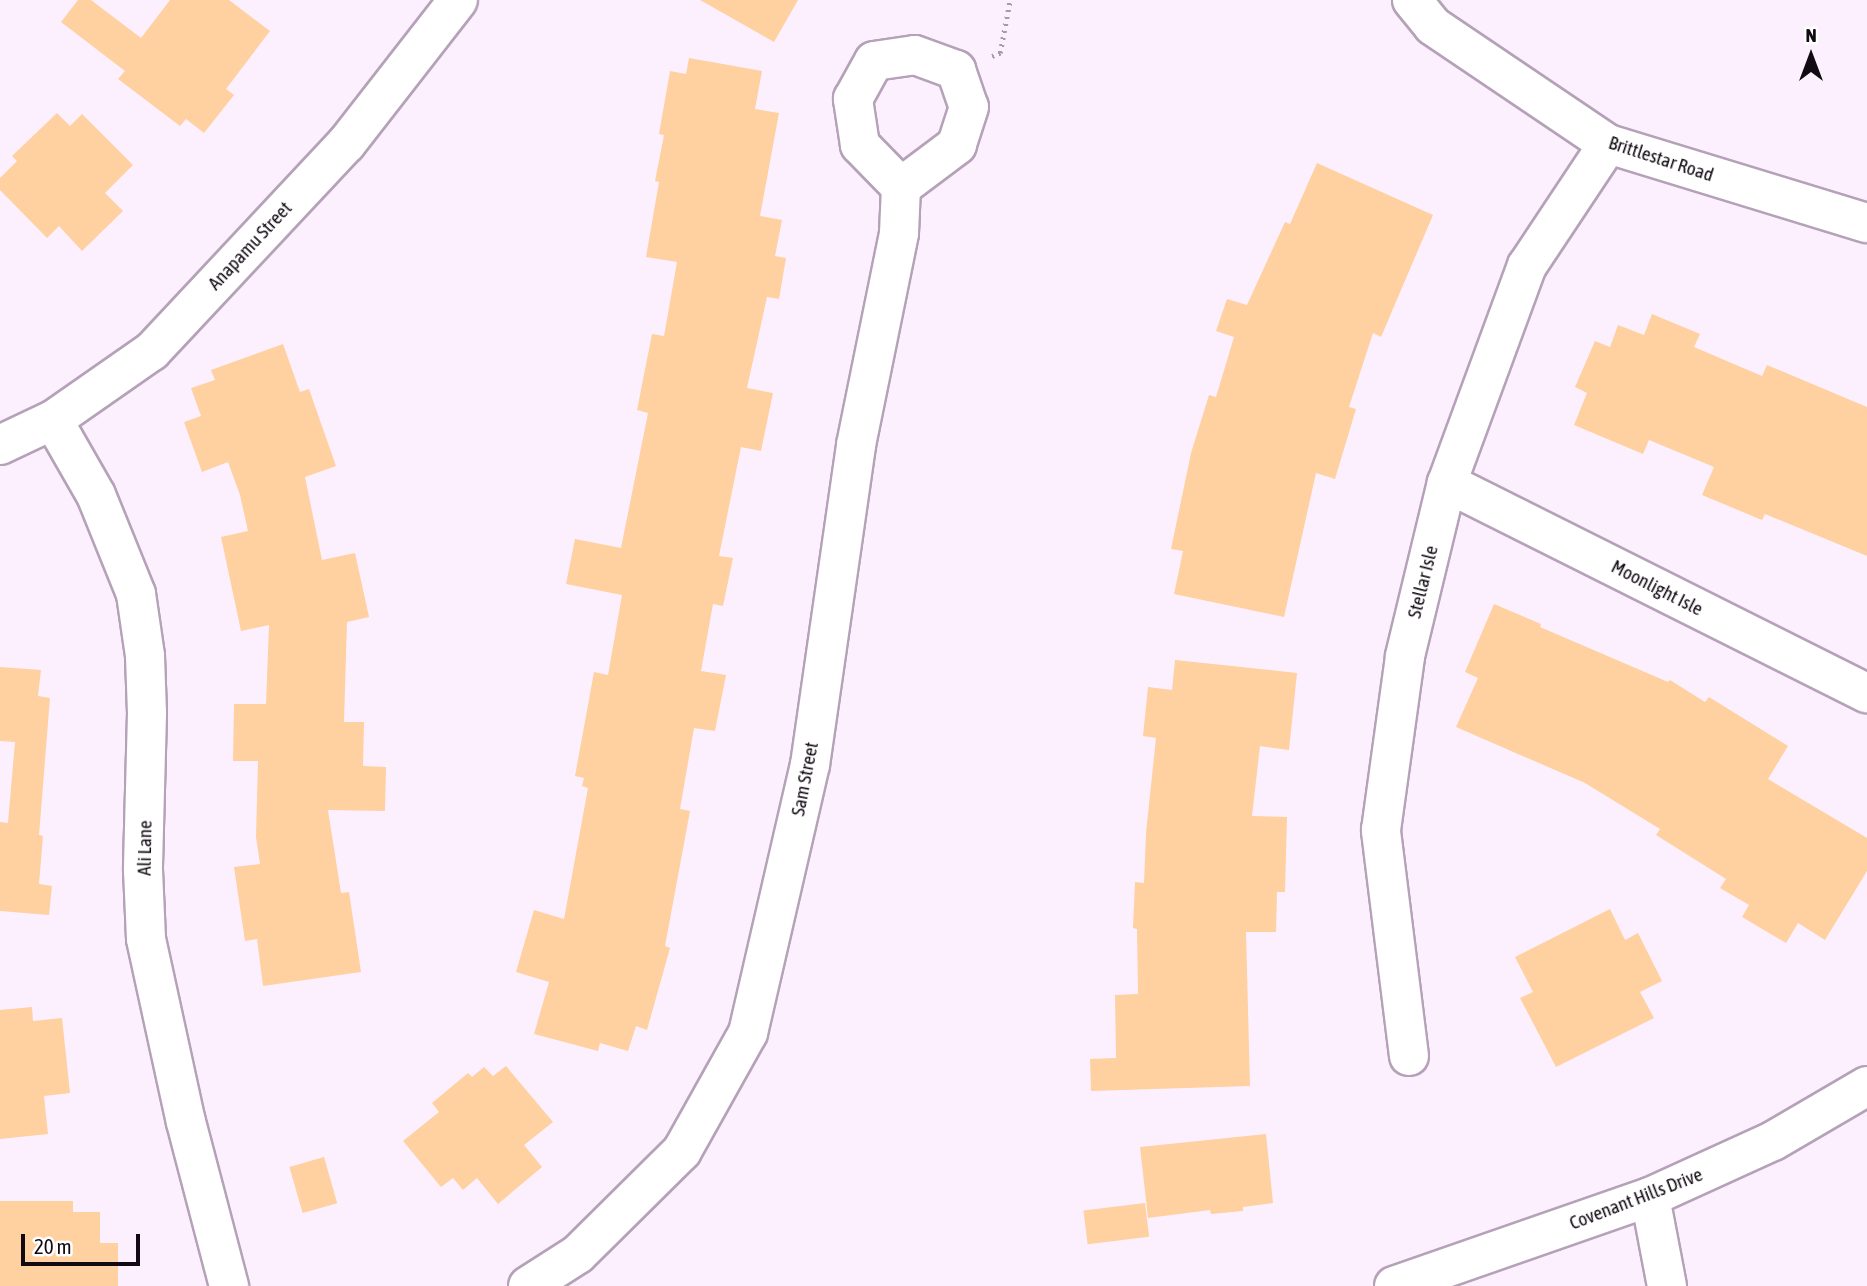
<!DOCTYPE html>
<style>
body{margin:0}
#map{position:relative;width:1867px;height:1286px;overflow:hidden;background:#fdf0fe;font-family:"Asap Condensed",sans-serif}
div>[style]{position:absolute}
.building>*{inset:0;background:#ffd0a0;transform-origin:0 0}
.path>*{height:4.5px;margin-top:-2.25px;transform-origin:0;background:repeating-linear-gradient(90deg,#a59aa6 0 2px,transparent 0 7px)}
.roads{filter:drop-shadow(2px 0 #b5a1b8) drop-shadow(-2px 0 #b5a1b8) drop-shadow(0 2px #b5a1b8) drop-shadow(0 -2px #b5a1b8)}
.minor>*{height:38px;margin:-19px;padding:0 19px;transform-origin:19px;border-radius:19px;background:#fff}
span{translate:-50% -50%;white-space:nowrap;text-align:center;line-height:1.15;-webkit-text-stroke:6px #fff;paint-order:stroke}
.street-label{font-size:19px;color:#110a12}
.north{position:absolute;left:1776px;top:21px;width:70px;height:70px;-webkit-text-stroke:5px #fff;paint-order:stroke;rotate:0deg;font-size:19px;font-weight:700;line-height:28px;text-align:center;color:#110a12}
.north::after{content:'';display:block;margin:auto;width:24px;height:32px;background:#110a12;clip-path:polygon(50% 0,100% 100%,50% 72%,0 100%)}
.scale{position:absolute;left:21px;top:1234px;width:119px;height:32px;box-sizing:border-box;border:4px solid #110a12;border-top:0;padding-left:9px;font-size:21px;line-height:24px;white-space:nowrap;color:#110a12;-webkit-text-stroke:5px #fff;paint-order:stroke}
</style>
<div id="map">
<div class="building">
<i style="clip-path:polygon(78px 0,91px 0,141px 38px,170px 0,229px 0,270px 31px,226px 89px,234px 95px,204px 133px,186px 119px,180px 126px,118px 79px,125px 71px,61px 22px)"></i>
<i style="clip-path:polygon(700px 0,798px 0,774px 42px)"></i>
<i style="clip-path:polygon(689px 58px,762px 71px,755px 109px,779px 113px,760px 216px,782px 220px,775px 256px,786px 258px,779px 299px,767px 297px,747px 388px,773px 393px,761px 451px,741px 447px,719px 556px,733px 558px,723px 606px,713px 604px,701px 671px,726px 675px,715px 731px,694px 728px,680px 809px,690px 811px,665px 946px,670px 948px,647px 1030px,636px 1026px,628px 1051px,600px 1043px,598px 1051px,534px 1034px,549px 982px,516px 972px,534px 910px,564px 919px,588px 788px,582px 786px,584px 778px,575px 776px,594px 672px,608px 675px,622px 595px,566px 584px,575px 539px,621px 548px,648px 413px,637px 410px,652px 334px,664px 336px,677px 262px,646px 257px,659px 182px,655px 181px,664px 135px,659px 134px,670px 71px,686px 74px)"></i>
<i style="clip-path:polygon(57px 113px,70px 126px,82px 114px,133px 165px,105px 193px,123px 211px,82px 251px,59px 226px,47px 238px,0 190px,0 178px,17px 161px,12px 156px)"></i>
<i style="clip-path:polygon(1317px 163px,1433px 215px,1381px 337px,1373px 333px,1349px 407px,1356px 409px,1335px 479px,1316px 473px,1284px 617px,1174px 594px,1183px 551px,1171px 549px,1191px 453px,1209px 395px,1216px 397px,1234px 337px,1216px 331px,1227px 299px,1247px 305px,1285px 222px,1290px 224px)"></i>
<i style="clip-path:polygon(1652px 314px,1700px 334px,1694px 347px,1762px 376px,1767px 365px,1867px 407px,1867px 556px,1765px 514px,1762px 520px,1702px 495px,1714px 467px,1649px 440px,1643px 454px,1574px 425px,1587px 393px,1575px 387px,1595px 341px,1610px 347px,1618px 325px,1644px 335px)"></i>
<i style="clip-path:polygon(283px 344px,300px 392px,309px 389px,336px 466px,305px 477px,322px 560px,355px 553px,369px 617px,347px 622px,344px 722px,364px 722px,363px 766px,386px 767px,385px 811px,328px 810px,341px 893px,349px 892px,361px 972px,263px 986px,257px 939px,245px 941px,234px 867px,260px 864px,256px 837px,258px 761px,233px 761px,234px 704px,266px 704px,269px 625px,241px 631px,221px 537px,248px 531px,240px 495px,228px 462px,202px 472px,184px 422px,201px 416px,191px 388px,215px 380px,211px 370px)"></i>
<i style="clip-path:polygon(1494px 604px,1541px 624px,1540px 627px,1668px 682px,1670px 680px,1705px 702px,1709px 697px,1788px 746px,1768px 779px,1867px 838px,1867px 871px,1825px 940px,1798px 923px,1786px 943px,1742px 917px,1749px 905px,1720px 888px,1726px 879px,1656px 835px,1660px 829px,1585px 783px,1456px 727px,1478px 678px,1465px 672px)"></i>
<i style="clip-path:polygon(1175px 660px,1297px 673px,1289px 750px,1260px 746px,1252px 816px,1287px 817px,1285px 892px,1277px 892px,1276px 932px,1246px 932px,1250px 1086px,1091px 1091px,1090px 1059px,1116px 1058px,1115px 995px,1138px 994px,1137px 929px,1133px 928px,1135px 882px,1144px 883px,1146px 833px,1156px 738px,1143px 736px,1148px 687px,1172px 690px)"></i>
<i style="clip-path:polygon(0 667px,41px 670px,38px 696px,50px 698px,39px 835px,43px 836px,39px 884px,52px 886px,49px 915px,0 911px,0 822px,8px 823px,15px 742px,0 741px)"></i>
<i style="clip-path:polygon(1610px 909px,1625px 940px,1638px 933px,1662px 981px,1640px 992px,1654px 1018px,1556px 1067px,1520px 998px,1533px 992px,1515px 957px)"></i>
<i style="clip-path:polygon(32px 1007px,33px 1021px,62px 1018px,70px 1093px,44px 1096px,48px 1134px,0 1139px,0 1010px)"></i>
<i style="clip-path:polygon(506px 1066px,553px 1122px,524px 1145px,542px 1167px,498px 1204px,477px 1178px,463px 1190px,453px 1178px,441px 1187px,403px 1141px,439px 1112px,432px 1103px,468px 1073px,472px 1077px,484px 1067px,493px 1076px)"></i>
<i style="clip-path:polygon(1266px 1134px,1273px 1203px,1243px 1207px,1243px 1211px,1211px 1214px,1210px 1210px,1148px 1218px,1140px 1147px)"></i>
<i style="left:324px;top:1157px;width:48px;height:36px;rotate:74deg"></i>
<i style="clip-path:polygon(0 1201px,73px 1201px,73px 1212px,100px 1212px,100px 1243px,118px 1243px,118px 1286px,0 1286px)"></i>
<i style="left:1145px;top:1203px;width:34px;height:62px;rotate:83deg"></i>
</div>
<div class="path">
<i style="left:992px;top:56px;width:9px;rotate:-21deg"></i>
<i style="left:1000px;top:53px;width:54px;rotate:-79.3deg"></i>
</div>
<div class="roads">
<div class="minor">
<i style="left:1412px;top:0;width:33px;rotate:51deg"></i>
<i style="left:1433px;top:26px;width:211px;rotate:34deg"></i>
<i style="left:1608px;top:144px;width:271px;rotate:17deg"></i>
<i style="left:53px;top:420px;width:86px;rotate:60.2deg"></i>
<i style="left:96px;top:495px;width:107px;rotate:68deg"></i>
<i style="left:136px;top:594px;width:63px;rotate:81.7deg"></i>
<i style="left:145px;top:656px;width:57px;rotate:88deg"></i>
<i style="left:147px;top:713px;width:157px;rotate:91.5deg"></i>
<i style="left:143px;top:870px;width:69px;rotate:87.5deg"></i>
<i style="left:146px;top:939px;width:187px;rotate:77.7deg"></i>
<i style="left:186px;top:1122px;width:170px;rotate:75.3deg"></i>
<i style="left:0;top:445px;width:59px;rotate:-25.3deg"></i>
<i style="left:53px;top:420px;width:121px;rotate:-34.9deg"></i>
<i style="left:152px;top:351px;width:284px;rotate:-46.9deg"></i>
<i style="left:346px;top:144px;width:182px;rotate:-52.1deg"></i>
<i style="left:1447px;top:483px;width:470px;rotate:26.6deg"></i>
<i style="left:1409px;top:1056px;width:228px;rotate:-97.1deg"></i>
<i style="left:1381px;top:830px;width:176px;rotate:-82.1deg"></i>
<i style="left:1405px;top:656px;width:178px;rotate:-76.4deg"></i>
<i style="left:1447px;top:483px;width:231px;rotate:-69.8deg"></i>
<i style="left:1527px;top:266px;width:146px;rotate:-56.4deg"></i>
<i style="left:1650px;top:1197px;width:91px;rotate:79.2deg"></i>
<i style="left:528px;top:1286px;width:59px;rotate:-32.6deg"></i>
<i style="left:578px;top:1254px;width:146px;rotate:-44.7deg"></i>
<i style="left:682px;top:1151px;width:135px;rotate:-60.8deg"></i>
<i style="left:748px;top:1033px;width:275px;rotate:-77deg"></i>
<i style="left:810px;top:765px;width:323px;rotate:-81.8deg"></i>
<i style="left:856px;top:445px;width:216px;rotate:-78.5deg"></i>
<i style="left:899px;top:233px;width:46px;rotate:-87.5deg"></i>
<i style="left:901px;top:187px;width:59px;rotate:-134.3deg"></i>
<i style="left:860px;top:145px;width:47px;rotate:-98.7deg"></i>
<i style="left:853px;top:99px;width:43px;rotate:-61.1deg"></i>
<i style="left:874px;top:61px;width:41px;rotate:-8.3deg"></i>
<i style="left:915px;top:55px;width:44px;rotate:20.1deg"></i>
<i style="left:956px;top:70px;width:39px;rotate:71deg"></i>
<i style="left:969px;top:107px;width:40px;rotate:108deg"></i>
<i style="left:957px;top:145px;width:70px;rotate:143.1deg"></i>
<i style="left:1394px;top:1286px;width:271px;rotate:-19.2deg"></i>
<i style="left:1650px;top:1197px;width:135px;rotate:-24.5deg"></i>
<i style="left:1773px;top:1141px;width:109px;rotate:-30.3deg"></i>
</div>
</div>
<div class="street-label">
<span style="left:1661px;top:159px;rotate:18deg">Brittlestar Road</span>
<span style="left:250px;top:246px;rotate:-47deg">Anapamu Street</span>
<span style="left:1423px;top:582px;rotate:-76deg">Stellar Isle</span>
<span style="left:1657px;top:588px;rotate:27deg">Moonlight Isle</span>
<span style="left:805px;top:779px;rotate:-79deg">Sam Street</span>
<span style="left:145px;top:848px;rotate:-89deg">Ali Lane</span>
<span style="left:1636px;top:1199px;rotate:-21deg">Covenant Hills Drive</span>
</div>
<div class="north">N</div>
<div class="scale">20 m</div>
</div>
